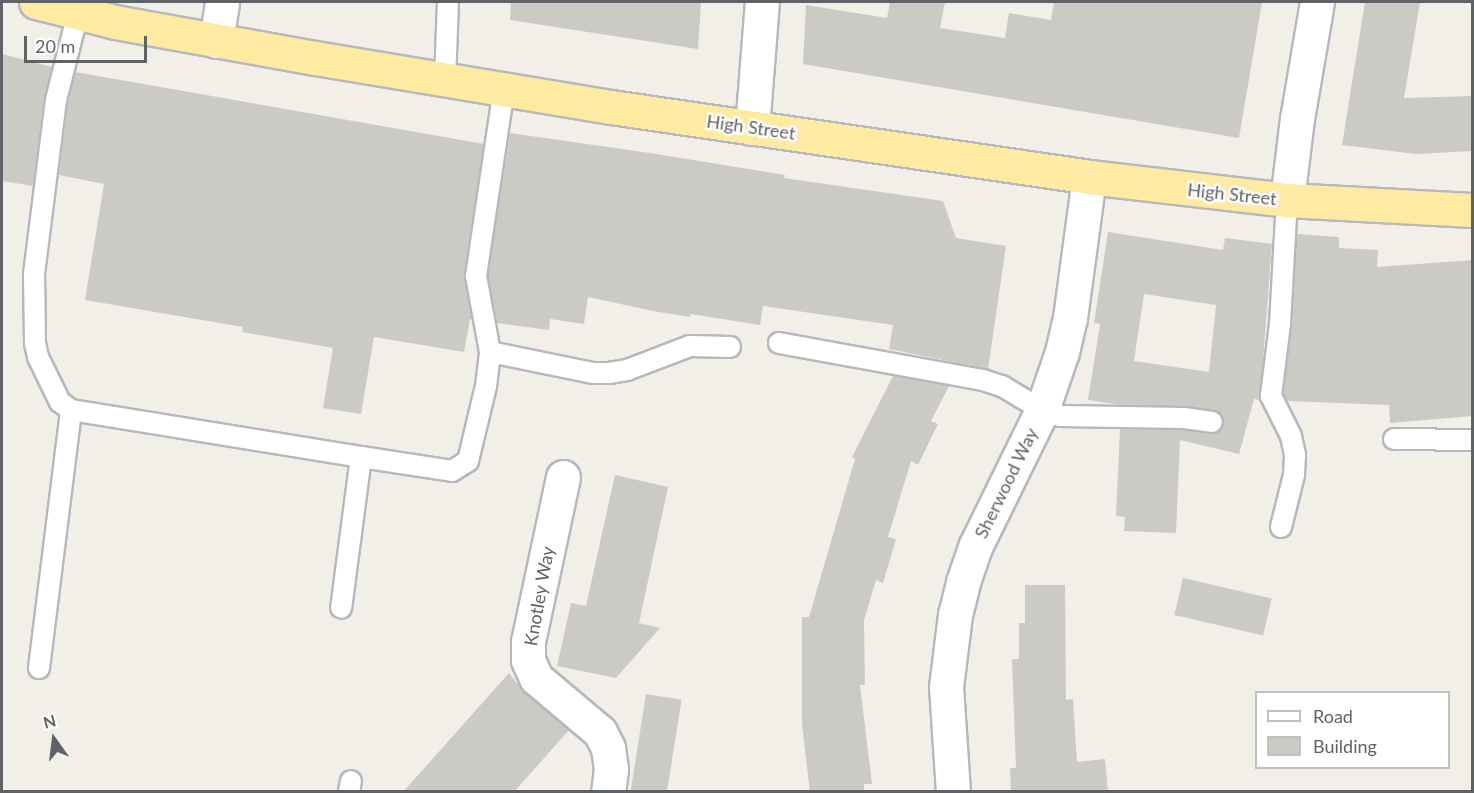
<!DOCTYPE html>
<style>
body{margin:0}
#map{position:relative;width:1474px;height:793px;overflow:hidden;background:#f1efe8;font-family:Lato,sans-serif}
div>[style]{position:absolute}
.building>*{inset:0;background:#cccac5;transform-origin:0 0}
.roads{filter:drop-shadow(2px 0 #b5b8bc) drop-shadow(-2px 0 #b5b8bc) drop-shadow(0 2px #b5b8bc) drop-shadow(0 -2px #b5b8bc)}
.service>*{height:20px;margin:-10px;padding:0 10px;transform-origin:10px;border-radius:10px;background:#fff}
.minor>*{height:33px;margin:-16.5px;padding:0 16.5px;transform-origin:16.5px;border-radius:16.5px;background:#fff}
.trunk>*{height:33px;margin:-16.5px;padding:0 16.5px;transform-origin:16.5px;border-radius:16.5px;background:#feeaa1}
span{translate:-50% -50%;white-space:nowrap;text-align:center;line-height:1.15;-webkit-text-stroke:5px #fff;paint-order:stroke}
.street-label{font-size:18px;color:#5f6368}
.frame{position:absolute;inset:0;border:3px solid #5f6368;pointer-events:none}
.legend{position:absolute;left:1255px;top:691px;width:195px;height:78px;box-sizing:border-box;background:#fff;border:2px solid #bfc1c3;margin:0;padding:8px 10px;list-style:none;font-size:18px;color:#5f6368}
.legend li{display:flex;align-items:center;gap:12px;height:30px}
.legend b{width:30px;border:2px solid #bfc1c3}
.north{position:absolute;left:24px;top:709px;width:60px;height:60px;-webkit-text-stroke:4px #fff;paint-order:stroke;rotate:346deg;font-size:16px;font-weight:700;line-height:24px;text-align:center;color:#5f6368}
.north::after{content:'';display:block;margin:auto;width:21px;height:27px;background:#5f6368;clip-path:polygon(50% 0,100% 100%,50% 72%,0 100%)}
.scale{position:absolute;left:24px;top:36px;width:123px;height:27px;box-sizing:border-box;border:3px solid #5f6368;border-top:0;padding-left:8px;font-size:18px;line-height:21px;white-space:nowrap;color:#5f6368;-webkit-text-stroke:4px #fff;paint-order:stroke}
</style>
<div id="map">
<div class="building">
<i style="clip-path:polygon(511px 2px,701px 2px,698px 49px,510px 20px)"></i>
<i style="clip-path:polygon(890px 2px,945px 2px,940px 28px,1005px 38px,1009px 13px,1051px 20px,1054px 2px,1262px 2px,1239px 138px,803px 64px,806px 5px,887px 18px)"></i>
<i style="clip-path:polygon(1365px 2px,1420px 2px,1404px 98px,1473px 96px,1473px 151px,1416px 154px,1342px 145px)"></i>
<i style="clip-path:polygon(2px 54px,52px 67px,44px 98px,33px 186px,2px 181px)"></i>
<i style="clip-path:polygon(75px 72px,484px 144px,464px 274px,472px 319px,470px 319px,464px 352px,374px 337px,361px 414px,323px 408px,333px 348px,242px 332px,243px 327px,85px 300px,104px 184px,59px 175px,68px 102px)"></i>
<i style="clip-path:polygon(510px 133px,650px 153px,785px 175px,784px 178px,943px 201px,956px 238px,1006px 246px,988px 369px,889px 349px,893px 325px,763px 306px,760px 325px,691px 314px,690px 317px,653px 311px,588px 297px,584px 324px,550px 319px,549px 330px,497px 323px,488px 276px)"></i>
<i style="clip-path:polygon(evenodd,1108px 232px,1223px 250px,1225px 238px,1272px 244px,1260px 400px,1254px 399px,1239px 454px,1180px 440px,1176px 533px,1124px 531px,1125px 517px,1116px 516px,1120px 429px,1183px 430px,1211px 434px,1222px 429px,1223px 418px,1214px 410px,1186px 406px,1120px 405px,1088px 400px,1100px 324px,1094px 323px,1108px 232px,1144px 294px,1216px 305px,1209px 372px,1134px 361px,1144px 294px)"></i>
<i style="clip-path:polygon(1297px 234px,1339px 237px,1339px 248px,1378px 250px,1377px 267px,1473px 260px,1473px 416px,1390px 423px,1389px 405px,1287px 401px,1283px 394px,1292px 325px)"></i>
<i style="clip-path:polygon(893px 376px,949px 386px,931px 421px,938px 424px,918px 465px,911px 461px,888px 537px,896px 539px,883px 583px,876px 580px,864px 620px,865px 685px,860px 685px,872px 784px,864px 784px,864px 792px,810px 792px,802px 724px,802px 617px,809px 617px,855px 459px,852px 457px)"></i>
<i style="clip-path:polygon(615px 475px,668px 487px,639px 623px,660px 628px,616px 678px,557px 666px,571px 603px,586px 606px)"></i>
<i style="left:1183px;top:578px;width:91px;height:38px;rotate:13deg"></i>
<i style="clip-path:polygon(1025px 585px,1065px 585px,1066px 700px,1073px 699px,1077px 762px,1105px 759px,1108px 792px,1011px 792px,1010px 768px,1016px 768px,1012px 659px,1019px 659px,1019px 623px,1025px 623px)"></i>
<i style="clip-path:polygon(509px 673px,524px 692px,569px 730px,514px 792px,403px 792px)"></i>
<i style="left:646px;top:694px;width:36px;height:99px;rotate:9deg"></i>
</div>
<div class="roads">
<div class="service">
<i style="left:445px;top:80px;width:78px;rotate:-87.8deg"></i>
<i style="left:779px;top:343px;width:207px;rotate:10.3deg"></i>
<i style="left:983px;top:380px;width:20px;rotate:18deg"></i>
<i style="left:1002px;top:386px;width:47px;rotate:31deg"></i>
<i style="left:1042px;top:410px;width:19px;rotate:18deg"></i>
<i style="left:1060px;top:416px;width:124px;rotate:0.9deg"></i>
<i style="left:1184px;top:418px;width:28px;rotate:8deg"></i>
<i style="left:490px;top:352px;width:105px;rotate:11.5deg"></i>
<i style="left:593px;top:373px;width:16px"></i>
<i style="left:609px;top:373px;width:18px;rotate:-9deg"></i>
<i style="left:627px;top:370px;width:67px;rotate:-20.9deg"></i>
<i style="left:690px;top:346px;width:40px;rotate:1.4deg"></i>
<i style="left:71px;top:410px;width:294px;rotate:9.2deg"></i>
<i style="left:361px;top:457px;width:152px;rotate:97.5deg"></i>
<i style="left:1394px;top:439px;width:78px;rotate:0.7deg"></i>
<i style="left:361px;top:457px;width:92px;rotate:8.7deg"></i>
<i style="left:452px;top:471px;width:19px;rotate:-32deg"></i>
<i style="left:468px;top:461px;width:77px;rotate:-76.5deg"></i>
<i style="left:486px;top:386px;width:34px;rotate:-83deg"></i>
<i style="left:490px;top:352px;width:77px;rotate:-100.4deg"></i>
<i style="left:476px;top:276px;width:189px;rotate:-81.5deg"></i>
<i style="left:1281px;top:527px;width:54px;rotate:-76deg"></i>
<i style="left:1294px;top:475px;width:20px;rotate:-87deg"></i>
<i style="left:1295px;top:455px;width:19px;rotate:-102deg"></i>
<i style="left:1291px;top:436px;width:45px;rotate:-116.6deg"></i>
<i style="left:1271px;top:396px;width:73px;rotate:-82.9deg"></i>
<i style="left:1280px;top:324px;width:124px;rotate:-86.8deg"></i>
<i style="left:39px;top:668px;width:260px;rotate:-82.9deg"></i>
<i style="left:71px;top:410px;width:14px;rotate:-144deg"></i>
<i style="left:60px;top:402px;width:50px;rotate:-116.1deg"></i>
<i style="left:38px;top:357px;width:14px;rotate:-102deg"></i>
<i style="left:35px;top:343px;width:69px;rotate:-90.8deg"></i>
<i style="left:34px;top:274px;width:175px;rotate:-82.8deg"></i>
<i style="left:56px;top:100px;width:90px;rotate:-75.8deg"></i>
<i style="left:349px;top:792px;width:11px;rotate:-80deg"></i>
</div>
<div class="minor">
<i style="left:216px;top:41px;width:39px;rotate:-81deg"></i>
<i style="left:752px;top:128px;width:126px;rotate:-85.5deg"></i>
<i style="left:1287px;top:200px;width:82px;rotate:-83deg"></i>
<i style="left:1297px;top:119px;width:119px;rotate:-80.3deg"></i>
<i style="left:563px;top:477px;width:168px;rotate:102deg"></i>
<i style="left:528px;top:641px;width:19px;rotate:90deg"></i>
<i style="left:528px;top:660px;width:20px;rotate:66deg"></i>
<i style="left:536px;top:678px;width:84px;rotate:40.2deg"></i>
<i style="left:600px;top:732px;width:18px;rotate:63deg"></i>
<i style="left:608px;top:748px;width:21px;rotate:82deg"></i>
<i style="left:611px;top:769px;width:23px;rotate:97deg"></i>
<i style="left:953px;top:792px;width:105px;rotate:-93.8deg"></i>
<i style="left:946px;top:687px;width:73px;rotate:-82.9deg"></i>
<i style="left:955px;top:615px;width:34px;rotate:-76deg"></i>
<i style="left:963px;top:582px;width:39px;rotate:-71deg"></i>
<i style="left:976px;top:545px;width:150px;rotate:-63.9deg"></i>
<i style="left:1042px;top:410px;width:61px;rotate:-71deg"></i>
<i style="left:1062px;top:352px;width:35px;rotate:-77deg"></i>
<i style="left:1070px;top:318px;width:142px;rotate:-82.3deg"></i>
</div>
<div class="trunk">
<i style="left:36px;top:2px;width:81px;rotate:14.2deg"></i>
<i style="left:115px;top:22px;width:203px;rotate:10.2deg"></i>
<i style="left:315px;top:58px;width:300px;rotate:9.4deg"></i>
<i style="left:611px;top:107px;width:483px;rotate:8.3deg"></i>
<i style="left:1089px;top:177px;width:199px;rotate:6.6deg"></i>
<i style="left:1287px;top:200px;width:185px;rotate:3.1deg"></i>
</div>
</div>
<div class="street-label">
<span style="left:751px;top:127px;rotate:8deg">High Street</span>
<span style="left:1232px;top:194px;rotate:6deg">High Street</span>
<span style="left:1006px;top:483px;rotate:-64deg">Sherwood Way</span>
<span style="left:539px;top:596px;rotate:-80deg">Knotley Way</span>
</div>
<div class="frame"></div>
<ul class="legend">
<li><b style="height:8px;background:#fff"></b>Road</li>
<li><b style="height:16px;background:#cccac5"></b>Building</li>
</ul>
<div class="north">N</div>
<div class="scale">20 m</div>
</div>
